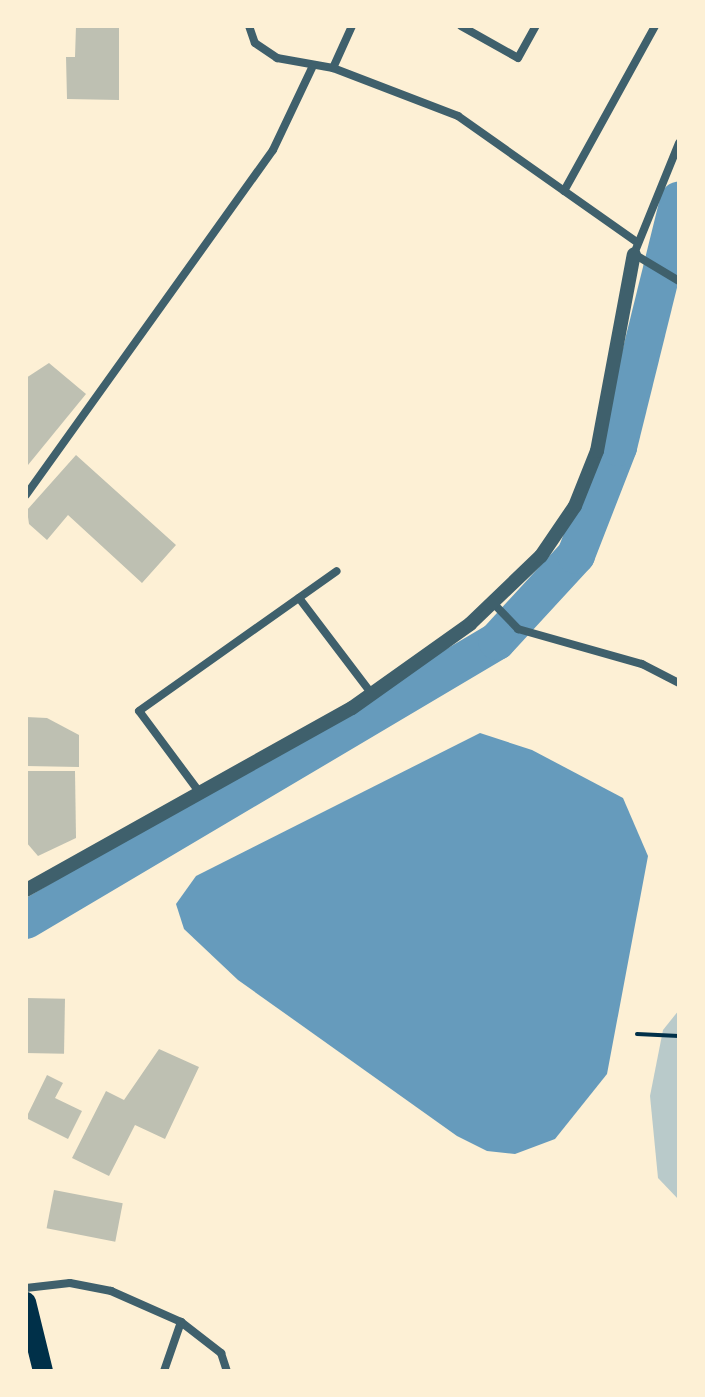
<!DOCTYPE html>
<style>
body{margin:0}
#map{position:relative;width:705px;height:1397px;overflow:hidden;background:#fdf0d5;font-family:Quicksand,sans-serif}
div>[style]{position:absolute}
.green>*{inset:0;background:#b9caca}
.water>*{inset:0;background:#669bbc}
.river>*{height:38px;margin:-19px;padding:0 19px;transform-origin:19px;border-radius:19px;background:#669bbc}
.building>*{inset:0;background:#bec0b2;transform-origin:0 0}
.path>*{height:4px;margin:-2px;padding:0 2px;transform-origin:2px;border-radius:2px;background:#003049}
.minor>*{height:8px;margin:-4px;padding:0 4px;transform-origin:4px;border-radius:4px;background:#3f606c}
.tertiary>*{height:14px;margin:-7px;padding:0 7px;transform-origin:7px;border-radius:7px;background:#3f606c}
.trunk>*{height:20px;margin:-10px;padding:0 10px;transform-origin:10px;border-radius:10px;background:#003049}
span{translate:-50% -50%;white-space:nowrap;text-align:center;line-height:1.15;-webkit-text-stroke:7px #fdf0d5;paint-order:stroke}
.frame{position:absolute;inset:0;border:28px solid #fdf0d5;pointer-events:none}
</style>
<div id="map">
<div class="green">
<i style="clip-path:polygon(679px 1010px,679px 1200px,658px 1178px,650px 1096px,663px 1030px)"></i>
</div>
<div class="water">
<i style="clip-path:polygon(480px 733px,532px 750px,623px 798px,648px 856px,607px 1074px,555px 1139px,515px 1154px,487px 1151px,457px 1136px,238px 980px,184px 929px,176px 904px,196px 876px)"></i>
</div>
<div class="river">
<i style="left:26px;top:920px;width:547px;rotate:-30.64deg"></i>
<i style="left:497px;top:641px;width:117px;rotate:-47.4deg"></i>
<i style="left:576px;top:555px;width:116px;rotate:-68.7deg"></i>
<i style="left:618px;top:447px;width:254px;rotate:-76.1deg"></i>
</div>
<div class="building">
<i style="clip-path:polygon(76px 26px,119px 26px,119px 100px,67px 99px,66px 57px,75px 57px)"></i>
<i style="clip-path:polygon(49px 363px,86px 394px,28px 465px,26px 378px)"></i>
<i style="clip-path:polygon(76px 455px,176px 545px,142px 583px,68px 515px,47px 540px,29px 524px,27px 510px)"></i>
<i style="clip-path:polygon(26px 717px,47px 718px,79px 735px,79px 767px,26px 766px)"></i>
<i style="clip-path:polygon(26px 771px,75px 771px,76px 838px,38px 856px,26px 842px)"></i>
<i style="left:26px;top:998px;width:39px;height:55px;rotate:1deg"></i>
<i style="clip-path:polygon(159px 1049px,199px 1067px,165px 1139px,135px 1125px,109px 1176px,72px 1158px,106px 1091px,124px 1100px)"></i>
<i style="clip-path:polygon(47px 1075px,63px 1083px,55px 1098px,82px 1111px,68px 1139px,26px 1118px)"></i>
<i style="left:54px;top:1190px;width:70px;height:39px;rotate:11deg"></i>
</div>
<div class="path">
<i style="left:637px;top:1034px;width:42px;rotate:2.7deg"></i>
</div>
<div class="minor">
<i style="left:249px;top:26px;width:18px;rotate:71deg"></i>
<i style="left:255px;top:43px;width:27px;rotate:34deg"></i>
<i style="left:277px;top:58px;width:57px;rotate:10.1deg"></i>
<i style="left:333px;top:68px;width:134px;rotate:21deg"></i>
<i style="left:458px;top:116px;width:220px;rotate:35.2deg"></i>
<i style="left:461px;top:26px;width:65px;rotate:29.3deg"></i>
<i style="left:518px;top:58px;width:37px;rotate:-61deg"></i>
<i style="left:333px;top:68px;width:46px;rotate:-65.7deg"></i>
<i style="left:679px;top:143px;width:120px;rotate:112.1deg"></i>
<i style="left:634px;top:254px;width:52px;rotate:31deg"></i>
<i style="left:564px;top:191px;width:188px;rotate:-61.1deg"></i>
<i style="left:26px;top:495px;width:424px;rotate:-54.4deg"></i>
<i style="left:273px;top:150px;width:91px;rotate:-64.6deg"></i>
<i style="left:299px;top:598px;width:121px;rotate:52.8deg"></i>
<i style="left:494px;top:604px;width:35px;rotate:46deg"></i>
<i style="left:518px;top:629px;width:129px;rotate:15.8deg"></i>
<i style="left:642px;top:664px;width:42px;rotate:27.2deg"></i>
<i style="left:200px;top:793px;width:102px;rotate:-126.6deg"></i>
<i style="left:139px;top:711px;width:242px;rotate:-35.3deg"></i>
<i style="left:26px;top:1288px;width:44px;rotate:-6.5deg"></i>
<i style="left:70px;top:1283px;width:42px;rotate:11deg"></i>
<i style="left:111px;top:1291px;width:77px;rotate:23.9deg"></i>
<i style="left:181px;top:1322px;width:51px;rotate:37.8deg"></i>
<i style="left:221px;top:1353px;width:19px;rotate:72deg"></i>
<i style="left:164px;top:1371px;width:52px;rotate:-70.9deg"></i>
</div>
<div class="tertiary">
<i style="left:26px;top:890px;width:373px;rotate:-29.2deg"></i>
<i style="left:352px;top:708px;width:145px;rotate:-35.4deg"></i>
<i style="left:470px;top:624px;width:98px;rotate:-43.8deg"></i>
<i style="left:541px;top:556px;width:60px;rotate:-55.8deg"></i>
<i style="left:575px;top:506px;width:59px;rotate:-68.2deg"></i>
<i style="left:597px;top:451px;width:200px;rotate:-79.4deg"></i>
</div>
<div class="trunk">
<i style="left:26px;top:1302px;width:71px;rotate:76.2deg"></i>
</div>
<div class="frame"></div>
</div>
